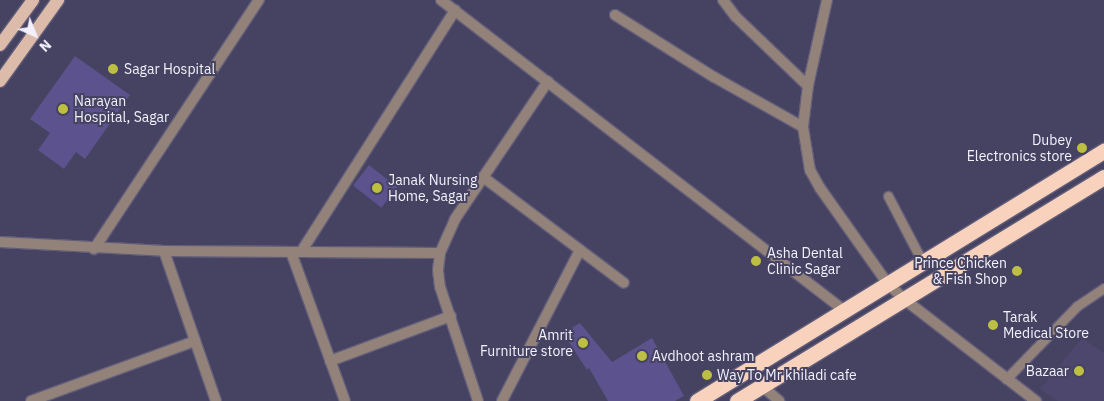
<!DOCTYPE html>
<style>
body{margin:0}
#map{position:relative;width:1104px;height:401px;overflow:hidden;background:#464261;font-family:"IBM Plex Sans",sans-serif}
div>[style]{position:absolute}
.built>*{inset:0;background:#4d476d}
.building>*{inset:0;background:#5c528d;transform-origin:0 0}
.roads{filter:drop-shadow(1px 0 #625e7a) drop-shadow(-1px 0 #625e7a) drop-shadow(0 1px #625e7a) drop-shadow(0 -1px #625e7a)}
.lane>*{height:9px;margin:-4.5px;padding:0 4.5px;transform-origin:4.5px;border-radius:4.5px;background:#92827a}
.street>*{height:10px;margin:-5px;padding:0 5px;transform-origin:5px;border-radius:5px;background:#92827a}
.primary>*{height:12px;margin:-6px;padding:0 6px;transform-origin:6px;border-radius:6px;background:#dcbbaa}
.highway>*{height:15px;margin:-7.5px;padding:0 7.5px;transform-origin:7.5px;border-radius:7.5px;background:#f9d2bd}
.dots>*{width:14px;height:14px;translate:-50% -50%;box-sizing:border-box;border:2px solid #464261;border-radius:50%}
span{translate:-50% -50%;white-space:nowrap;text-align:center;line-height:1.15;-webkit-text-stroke:4px #464261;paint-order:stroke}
.poi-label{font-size:14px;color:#f2f1fd}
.left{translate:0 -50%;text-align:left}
.right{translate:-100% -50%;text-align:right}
.north{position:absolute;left:10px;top:10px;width:50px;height:50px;-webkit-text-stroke:4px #464261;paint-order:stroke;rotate:136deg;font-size:14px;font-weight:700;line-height:20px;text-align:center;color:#f2f1fd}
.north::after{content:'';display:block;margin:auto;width:18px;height:22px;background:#f2f1fd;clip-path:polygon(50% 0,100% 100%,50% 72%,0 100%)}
</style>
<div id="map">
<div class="built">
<i style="clip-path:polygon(1082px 338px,1104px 353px,1104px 401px,1058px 401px,1040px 389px)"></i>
</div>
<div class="building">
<i style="clip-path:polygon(75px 56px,130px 95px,85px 159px,76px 152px,64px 169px,38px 150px,50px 133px,30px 119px)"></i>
<i style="left:369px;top:165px;width:36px;height:26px;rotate:38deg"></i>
<i style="clip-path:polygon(580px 323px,612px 362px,652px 338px,684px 396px,675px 401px,608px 401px,589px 368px,587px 370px,563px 333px)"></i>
</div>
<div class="roads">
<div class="lane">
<i style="left:888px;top:196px;width:76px;rotate:62.4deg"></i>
<i style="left:1006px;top:379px;width:102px;rotate:-45.8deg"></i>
<i style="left:1077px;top:306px;width:32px;rotate:-34deg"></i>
</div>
<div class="street">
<i style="left:441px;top:0;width:510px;rotate:37.59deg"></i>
<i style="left:723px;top:0;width:21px;rotate:53deg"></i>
<i style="left:736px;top:17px;width:100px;rotate:43.8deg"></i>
<i style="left:827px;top:0;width:88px;rotate:102.5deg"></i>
<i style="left:808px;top:86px;width:41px;rotate:97deg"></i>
<i style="left:803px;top:127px;width:44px;rotate:80.8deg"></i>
<i style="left:810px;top:170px;width:21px;rotate:61deg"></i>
<i style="left:820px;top:188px;width:118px;rotate:54.7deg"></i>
<i style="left:888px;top:284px;width:22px;rotate:43deg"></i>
<i style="left:904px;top:299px;width:167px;rotate:37.7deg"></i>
<i style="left:615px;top:15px;width:117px;rotate:32.1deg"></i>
<i style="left:714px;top:77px;width:102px;rotate:29.3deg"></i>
<i style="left:483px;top:177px;width:176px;rotate:36.9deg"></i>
<i style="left:0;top:242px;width:164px;rotate:3.1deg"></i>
<i style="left:164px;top:251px;width:276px;rotate:0.4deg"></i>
<i style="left:94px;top:249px;width:299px;rotate:-56.5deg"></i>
<i style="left:164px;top:251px;width:159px;rotate:70.9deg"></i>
<i style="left:291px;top:252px;width:158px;rotate:70.1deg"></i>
<i style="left:301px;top:252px;width:287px;rotate:-57.5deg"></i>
<i style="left:330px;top:361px;width:129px;rotate:-20.4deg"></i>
<i style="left:762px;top:386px;width:23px;rotate:41deg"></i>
<i style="left:31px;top:401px;width:175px;rotate:-20.1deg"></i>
<i style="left:478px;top:401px;width:120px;rotate:-108.4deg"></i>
<i style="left:440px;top:287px;width:17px;rotate:-97deg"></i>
<i style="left:438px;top:270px;width:17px;rotate:-83deg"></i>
<i style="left:440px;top:253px;width:37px;rotate:-66deg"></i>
<i style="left:455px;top:219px;width:166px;rotate:-56deg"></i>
<i style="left:502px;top:401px;width:170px;rotate:-62.7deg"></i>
</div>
<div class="primary">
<i style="left:0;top:45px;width:56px;rotate:-53.7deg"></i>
<i style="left:0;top:81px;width:100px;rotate:-54.4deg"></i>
</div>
<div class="highway">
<i style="left:697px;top:401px;width:478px;rotate:-31.6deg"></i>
<i style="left:737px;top:401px;width:430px;rotate:-31.4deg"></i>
</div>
</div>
<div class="dots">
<i style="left:113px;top:69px;background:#bdbf43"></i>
<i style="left:63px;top:109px;background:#bdbf43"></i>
<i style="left:1082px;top:148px;background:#bdbf43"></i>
<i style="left:377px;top:188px;background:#bdbf43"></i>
<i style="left:756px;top:261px;background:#bdbf43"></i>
<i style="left:1017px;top:271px;background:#bdbf43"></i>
<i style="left:993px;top:325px;background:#bdbf43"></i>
<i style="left:583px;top:343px;background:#bdbf43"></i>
<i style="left:642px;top:356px;background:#bdbf43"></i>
<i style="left:1079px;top:371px;background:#bdbf43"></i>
<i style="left:707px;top:375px;background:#bdbf43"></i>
</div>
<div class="poi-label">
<span class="left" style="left:124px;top:69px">Sagar Hospital</span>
<span class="left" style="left:74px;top:109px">Narayan<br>Hospital, Sagar</span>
<span class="right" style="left:1072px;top:148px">Dubey<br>Electronics store</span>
<span class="left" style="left:388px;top:188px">Janak Nursing<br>Home, Sagar</span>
<span class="left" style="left:767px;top:261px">Asha Dental<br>Clinic Sagar</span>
<span class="right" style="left:1007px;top:271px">Prince Chicken<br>&amp; Fish Shop</span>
<span class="left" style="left:1003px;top:325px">Tarak<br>Medical Store</span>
<span class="right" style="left:573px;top:343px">Amrit<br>Furniture store</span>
<span class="left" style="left:652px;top:356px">Avdhoot ashram</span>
<span class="right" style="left:1069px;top:371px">Bazaar</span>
<span class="left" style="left:717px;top:375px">Way To Mr khiladi cafe</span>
</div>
<div class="north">N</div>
</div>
